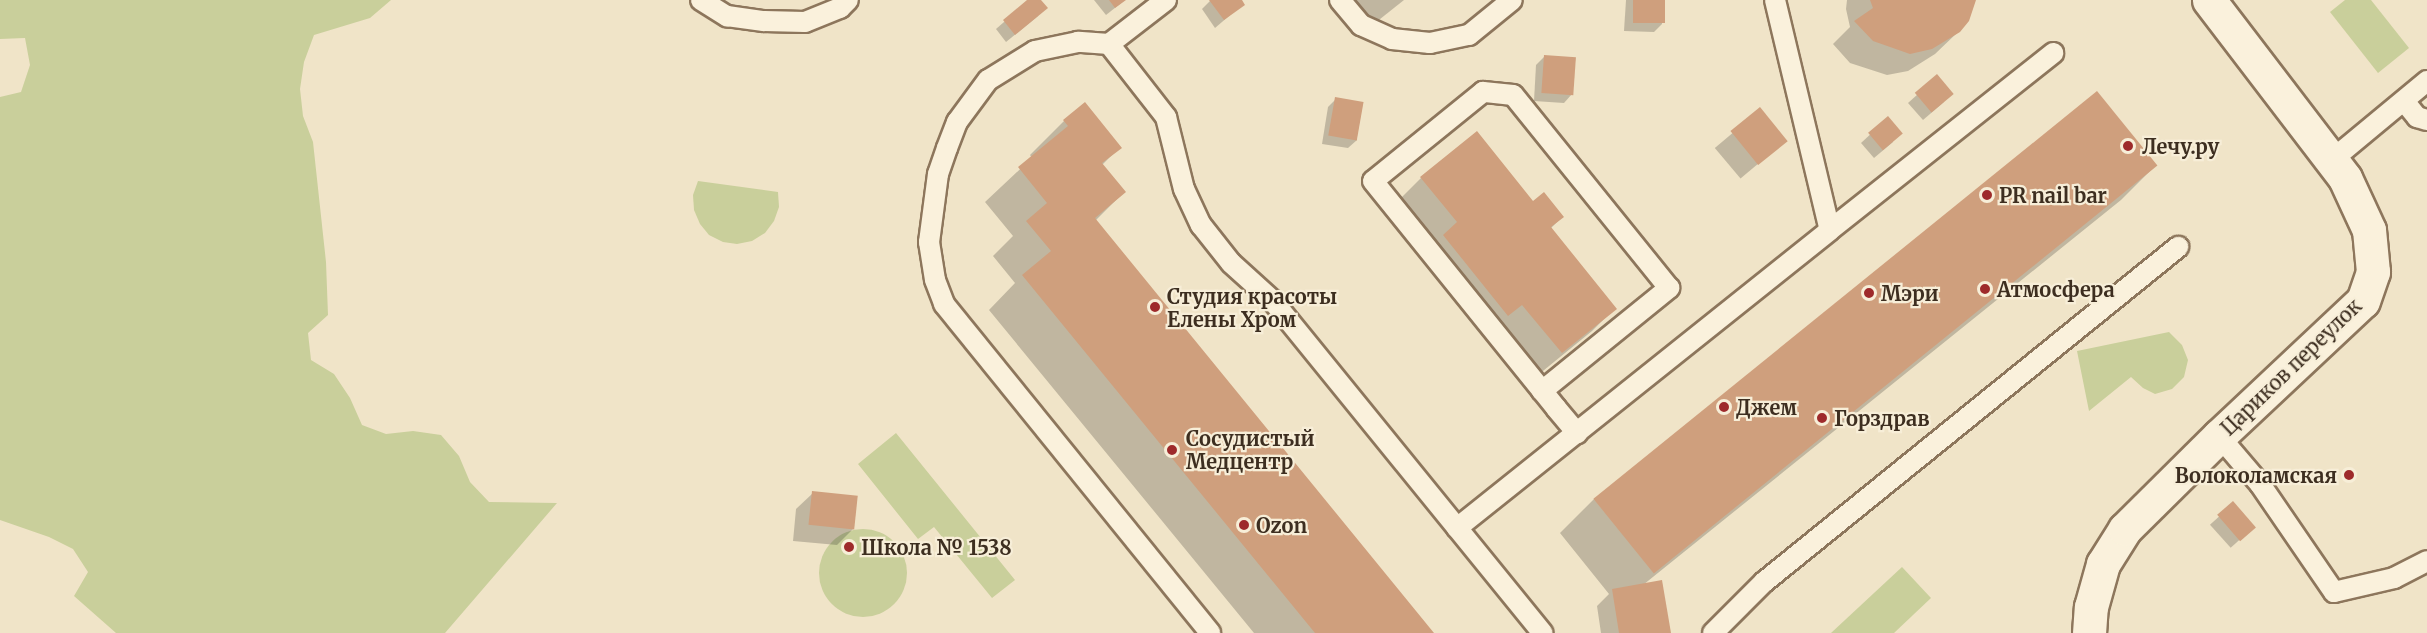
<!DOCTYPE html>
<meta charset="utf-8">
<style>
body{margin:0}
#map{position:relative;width:2427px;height:633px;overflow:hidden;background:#f0e4c8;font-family:Merriweather,serif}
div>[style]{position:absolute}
.green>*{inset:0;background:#c9cf9b}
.round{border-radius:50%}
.shadow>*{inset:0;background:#0003;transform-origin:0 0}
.building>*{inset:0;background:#cf9f7d;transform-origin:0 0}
.roads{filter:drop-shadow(2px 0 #8d765c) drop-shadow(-2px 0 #8d765c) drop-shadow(0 2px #8d765c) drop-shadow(0 -2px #8d765c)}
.service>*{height:20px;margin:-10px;padding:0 10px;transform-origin:10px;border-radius:10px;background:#faf1dc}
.tertiary>*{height:33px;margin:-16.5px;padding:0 16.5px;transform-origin:16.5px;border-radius:16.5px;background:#faf1dc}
.dots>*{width:16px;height:16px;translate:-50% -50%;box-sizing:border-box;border:3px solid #f7eed8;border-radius:50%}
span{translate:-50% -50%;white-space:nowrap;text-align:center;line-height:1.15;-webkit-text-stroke:4.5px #f7eed8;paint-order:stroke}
.poi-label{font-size:20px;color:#3d2e20;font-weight:700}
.left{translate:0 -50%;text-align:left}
.right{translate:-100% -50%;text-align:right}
.street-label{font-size:20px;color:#3d2e20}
</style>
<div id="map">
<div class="green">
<i style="clip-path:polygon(0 0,391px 0,370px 18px,314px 35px,304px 62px,300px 89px,303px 116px,313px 142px,326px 262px,328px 315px,308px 333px,311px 360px,334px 374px,350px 398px,362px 425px,386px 434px,413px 431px,441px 435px,459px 456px,470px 482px,489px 502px,557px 503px,445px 633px,116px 633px,74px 596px,88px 572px,73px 549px,49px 537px,0 520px,0 97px,21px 92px,30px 65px,25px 38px,0 39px)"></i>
<i style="clip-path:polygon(2345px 0,2371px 0,2409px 48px,2378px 73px,2330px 12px)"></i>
<i style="clip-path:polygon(698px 181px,778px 192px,779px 207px,774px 221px,765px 233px,752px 241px,737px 244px,723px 242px,709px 235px,700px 224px,694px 210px,693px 195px)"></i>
<i style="clip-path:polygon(2169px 332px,2182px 345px,2188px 360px,2184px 377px,2172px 389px,2155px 394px,2143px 388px,2131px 377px,2089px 411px,2077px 351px)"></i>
<i style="clip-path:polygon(896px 433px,1015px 580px,992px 598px,934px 527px,918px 539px,858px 464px)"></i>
<i class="round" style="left:819px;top:529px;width:88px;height:88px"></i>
<i style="clip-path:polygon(1902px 567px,1931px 598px,1894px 633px,1831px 633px)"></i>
</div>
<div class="shadow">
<i style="clip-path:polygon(1029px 0,1039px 0,1038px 16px,1006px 42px,996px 29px)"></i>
<i style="clip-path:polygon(1094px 0,1125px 0,1106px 15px)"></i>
<i style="clip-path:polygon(1211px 0,1240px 0,1243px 4px,1215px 28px,1202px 9px)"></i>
<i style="clip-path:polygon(1332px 0,1404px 0,1360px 35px)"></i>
<i style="clip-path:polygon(1626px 0,1664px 0,1662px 24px,1654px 32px,1624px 31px)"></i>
<i style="clip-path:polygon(1847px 0,1973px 0,1959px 31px,1935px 54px,1908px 71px,1887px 75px,1850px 63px,1833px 44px,1850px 27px,1846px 9px)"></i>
<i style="clip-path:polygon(1544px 57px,1572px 94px,1564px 103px,1534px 101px,1536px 65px)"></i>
<i style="clip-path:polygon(1937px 77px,1944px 102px,1923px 120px,1908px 103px)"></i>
<i style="clip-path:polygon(1336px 99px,1357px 140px,1348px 148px,1322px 144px,1328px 107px)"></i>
<i style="clip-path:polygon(1085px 105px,1120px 147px,1102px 165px,1124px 192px,1095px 221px,1432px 633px,1254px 633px,989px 310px,1015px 283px,993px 256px,1013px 236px,985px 202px,1032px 158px,1030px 155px,1064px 121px)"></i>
<i style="left:1760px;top:110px;width:40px;height:59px;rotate:50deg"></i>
<i style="clip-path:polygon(1888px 118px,1893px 142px,1874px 158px,1861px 143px)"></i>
<i style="clip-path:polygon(2155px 166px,2121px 200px,1643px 585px,1669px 633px,1601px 633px,1597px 606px,1609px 594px,1560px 533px,1594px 499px)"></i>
<i style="clip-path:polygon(1421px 178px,1533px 203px,1562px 217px,1550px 229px,1615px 308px,1592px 331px,1538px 375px,1499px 326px,1485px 338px,1421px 258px,1435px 245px,1399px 200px)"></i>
<i style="clip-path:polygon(813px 493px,853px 529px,837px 545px,793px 541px,796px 509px)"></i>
<i style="left:2233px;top:504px;width:31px;height:31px;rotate:48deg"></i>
</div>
<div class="building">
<i style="clip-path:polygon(1027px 0,1041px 0,1048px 8px,1015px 35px,1003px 20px)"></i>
<i style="clip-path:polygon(1109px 0,1126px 0,1115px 8px)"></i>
<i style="clip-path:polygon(1209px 0,1242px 0,1245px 5px,1224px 20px)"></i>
<i style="left:1633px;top:0;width:32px;height:23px"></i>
<i style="clip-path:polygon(1870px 0,1976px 0,1969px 21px,1960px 32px,1932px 49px,1910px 54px,1873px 41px,1854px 21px,1873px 8px)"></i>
<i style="left:1544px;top:55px;width:32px;height:38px;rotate:4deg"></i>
<i style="left:1937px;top:74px;width:26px;height:29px;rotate:50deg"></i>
<i style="left:2097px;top:91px;width:96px;height:648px;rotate:51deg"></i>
<i style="left:1335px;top:97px;width:29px;height:39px;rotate:10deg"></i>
<i style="clip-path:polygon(1085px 102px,1122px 148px,1102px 163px,1126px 192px,1095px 218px,1434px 633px,1315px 633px,1022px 275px,1051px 251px,1026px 221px,1047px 203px,1018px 167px,1068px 126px,1063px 120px)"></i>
<i style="left:1760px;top:107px;width:44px;height:38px;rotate:51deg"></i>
<i style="left:1888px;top:116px;width:23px;height:26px;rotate:50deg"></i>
<i style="clip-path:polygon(1477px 131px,1533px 201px,1544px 192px,1564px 217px,1551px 227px,1617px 309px,1562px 353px,1522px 305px,1508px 316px,1443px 235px,1457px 222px,1420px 177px)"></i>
<i style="left:812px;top:491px;width:46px;height:34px;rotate:6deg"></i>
<i style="left:2233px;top:501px;width:35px;height:21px;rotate:49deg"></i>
<i style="clip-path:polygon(1662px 580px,1671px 633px,1619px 633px,1612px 589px)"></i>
</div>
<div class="roads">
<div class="service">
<i style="left:701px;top:0;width:31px;rotate:32deg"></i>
<i style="left:727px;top:16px;width:37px;rotate:8deg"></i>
<i style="left:764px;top:21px;width:41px;rotate:1.4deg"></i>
<i style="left:805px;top:22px;width:38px;rotate:-22deg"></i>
<i style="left:840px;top:8px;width:11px;rotate:-45deg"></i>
<i style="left:1166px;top:0;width:72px;rotate:142.3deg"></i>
<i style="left:1109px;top:44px;width:31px;rotate:-176deg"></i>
<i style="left:1078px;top:42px;width:44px;rotate:168.2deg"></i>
<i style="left:1035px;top:51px;width:55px;rotate:148.3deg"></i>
<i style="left:988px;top:80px;width:52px;rotate:126.4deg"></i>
<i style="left:957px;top:122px;width:28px;rotate:111deg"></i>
<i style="left:947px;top:148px;width:28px;rotate:109deg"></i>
<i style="left:938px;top:174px;width:69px;rotate:97.5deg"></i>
<i style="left:929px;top:242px;width:38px;rotate:81deg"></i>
<i style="left:935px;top:280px;width:26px;rotate:69deg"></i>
<i style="left:944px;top:304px;width:423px;rotate:51deg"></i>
<i style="left:1340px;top:0;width:33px;rotate:50deg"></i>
<i style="left:1361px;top:25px;width:34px;rotate:24deg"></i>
<i style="left:1392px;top:39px;width:38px;rotate:6deg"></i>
<i style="left:1430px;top:43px;width:40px;rotate:-12deg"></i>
<i style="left:1469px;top:35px;width:55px;rotate:-39.1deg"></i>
<i style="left:1775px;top:0;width:236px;rotate:76.6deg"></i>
<i style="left:1830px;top:230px;width:285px;rotate:-38.4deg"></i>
<i style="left:1109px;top:44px;width:93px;rotate:52deg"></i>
<i style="left:1166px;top:117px;width:74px;rotate:76deg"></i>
<i style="left:1184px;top:189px;width:40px;rotate:65deg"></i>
<i style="left:1201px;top:225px;width:48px;rotate:51.7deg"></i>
<i style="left:1231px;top:263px;width:55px;rotate:42.1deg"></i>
<i style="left:1272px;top:300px;width:429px;rotate:50.9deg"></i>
<i style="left:2404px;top:101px;width:21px;rotate:51deg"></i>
<i style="left:2417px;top:117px;width:10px;rotate:17deg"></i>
<i style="left:2333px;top:159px;width:122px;rotate:-39.7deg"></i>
<i style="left:1542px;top:391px;width:164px;rotate:-39deg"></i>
<i style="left:1669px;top:288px;width:248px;rotate:-128.9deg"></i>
<i style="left:1513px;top:95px;width:30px;rotate:-174deg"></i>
<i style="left:1483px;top:92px;width:141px;rotate:141deg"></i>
<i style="left:1373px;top:181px;width:292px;rotate:51.1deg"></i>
<i style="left:1556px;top:408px;width:33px;rotate:50deg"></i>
<i style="left:2219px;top:436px;width:63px;rotate:49.5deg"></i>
<i style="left:2260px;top:484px;width:131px;rotate:55.6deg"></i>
<i style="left:2334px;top:592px;width:62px;rotate:-13.1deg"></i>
<i style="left:2394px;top:578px;width:37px;rotate:-27deg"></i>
<i style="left:1457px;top:528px;width:477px;rotate:-38.6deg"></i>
<i style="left:1713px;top:633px;width:72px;rotate:-45deg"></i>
<i style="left:1764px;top:582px;width:533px;rotate:-38.98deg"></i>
</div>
<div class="tertiary">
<i style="left:2089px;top:633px;width:26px;rotate:-86deg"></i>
<i style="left:2091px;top:607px;width:45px;rotate:-74.4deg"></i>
<i style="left:2103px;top:564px;width:41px;rotate:-57.8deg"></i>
<i style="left:2125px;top:529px;width:132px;rotate:-44.7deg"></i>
<i style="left:2219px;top:436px;width:197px;rotate:-43.2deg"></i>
<i style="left:2363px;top:301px;width:31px;rotate:-71deg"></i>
<i style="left:2373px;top:272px;width:42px;rotate:-95.4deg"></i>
<i style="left:2369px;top:230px;width:57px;rotate:-114.8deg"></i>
<i style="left:2345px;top:178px;width:224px;rotate:-127.4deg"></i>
</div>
</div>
<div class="dots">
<i style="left:2128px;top:146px;background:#9e2a2b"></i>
<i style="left:1987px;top:195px;background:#9e2a2b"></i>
<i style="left:1985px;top:289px;background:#9e2a2b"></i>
<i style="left:1869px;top:293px;background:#9e2a2b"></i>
<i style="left:1155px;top:307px;background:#9e2a2b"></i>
<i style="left:1724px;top:407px;background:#9e2a2b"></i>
<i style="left:1822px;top:418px;background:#9e2a2b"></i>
<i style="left:1172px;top:450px;background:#9e2a2b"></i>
<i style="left:2349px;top:475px;background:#9e2a2b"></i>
<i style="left:1244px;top:525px;background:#9e2a2b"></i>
<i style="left:849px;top:547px;background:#9e2a2b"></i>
</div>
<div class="poi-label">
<span class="left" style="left:2142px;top:146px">Лечу.ру</span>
<span class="left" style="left:1999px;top:195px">PR nail bar</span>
<span class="left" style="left:1997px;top:289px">Атмосфера</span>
<span class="left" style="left:1881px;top:293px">Мэри</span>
<span class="left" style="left:1167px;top:308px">Студия красоты<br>Елены Хром</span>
<span class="left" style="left:1736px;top:407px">Джем</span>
<span class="left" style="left:1834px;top:418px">Горздрав</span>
<span class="left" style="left:1186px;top:450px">Сосудистый<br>Медцентр</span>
<span class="right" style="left:2337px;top:475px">Волоколамская</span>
<span class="left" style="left:1256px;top:525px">Ozon</span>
<span class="left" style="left:861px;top:547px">Школа № 1538</span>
</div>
<div class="street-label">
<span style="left:2291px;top:367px;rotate:-44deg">Цариков переулок</span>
</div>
</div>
